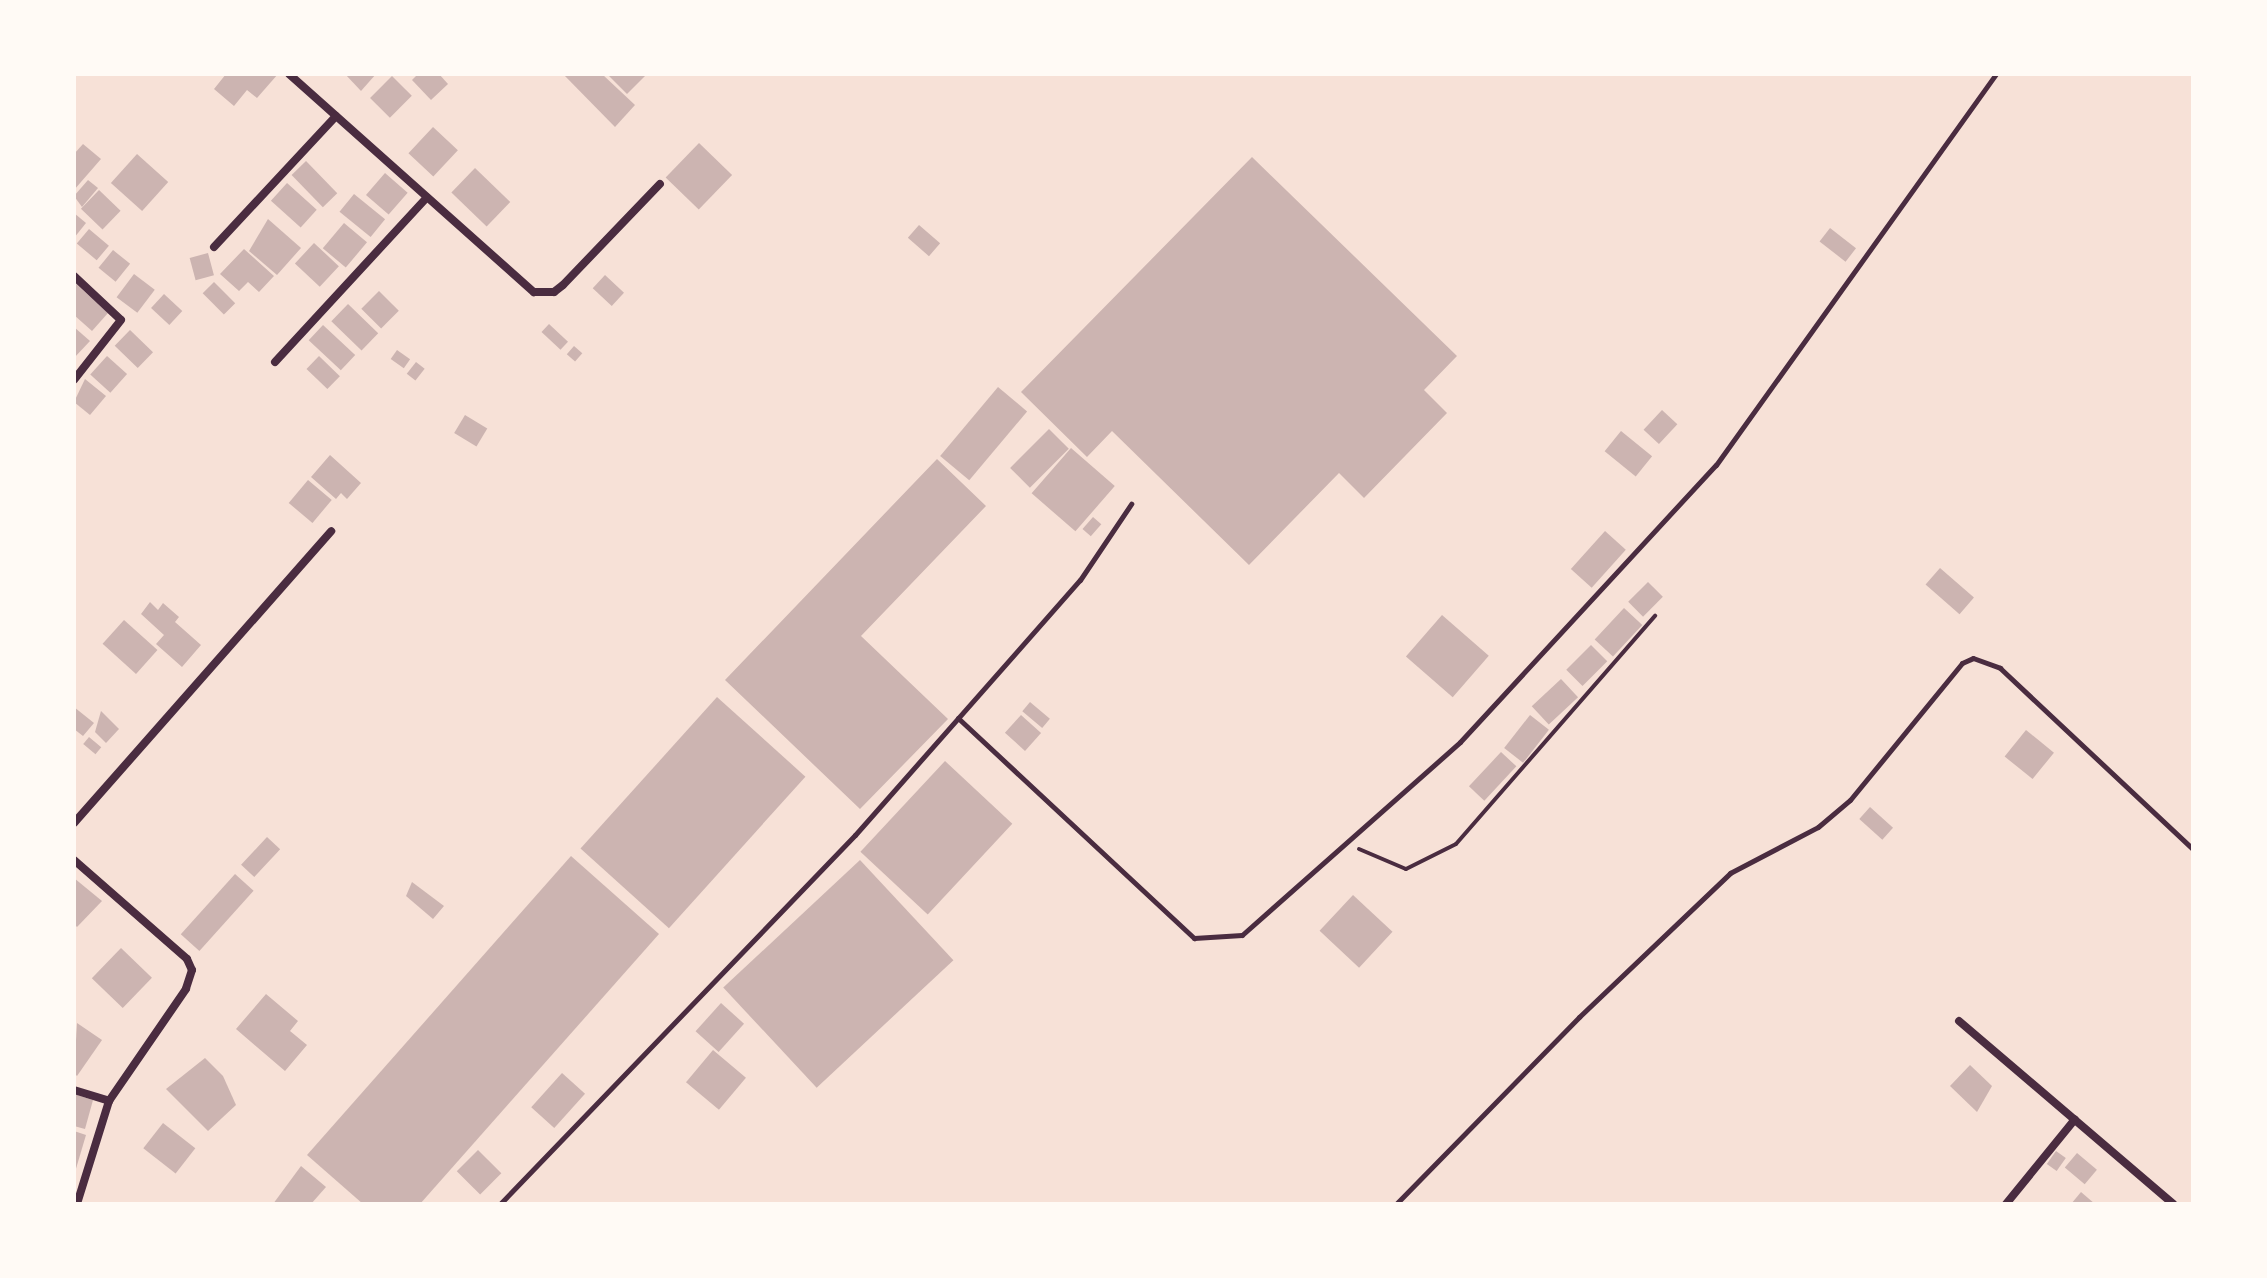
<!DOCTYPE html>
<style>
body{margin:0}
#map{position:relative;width:2267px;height:1278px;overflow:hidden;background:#f7e1d7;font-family:Cabin,sans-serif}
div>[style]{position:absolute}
.building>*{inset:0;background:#ccb4b1;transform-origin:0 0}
.path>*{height:4px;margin:-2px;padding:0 2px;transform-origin:2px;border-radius:2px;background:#4a2c40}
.service>*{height:5px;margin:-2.5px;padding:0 2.5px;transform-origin:2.5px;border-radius:2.5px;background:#4a2c40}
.minor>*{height:8px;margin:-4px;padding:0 4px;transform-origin:4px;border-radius:4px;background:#4a2c40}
span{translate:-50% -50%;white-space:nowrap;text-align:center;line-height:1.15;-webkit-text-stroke:7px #fffaf5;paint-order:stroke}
.frame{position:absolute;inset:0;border:76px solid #fffaf5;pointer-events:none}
</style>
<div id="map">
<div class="building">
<i style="clip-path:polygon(226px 74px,278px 74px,257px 98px,247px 90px,234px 106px,214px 89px)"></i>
<i style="clip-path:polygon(345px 74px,376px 74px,361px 91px)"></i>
<i style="clip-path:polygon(418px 74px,439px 74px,448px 84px,431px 100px,412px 80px)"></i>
<i style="clip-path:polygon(563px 74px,602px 74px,635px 105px,615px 127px)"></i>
<i style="clip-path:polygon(607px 74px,647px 74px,627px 94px)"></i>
<i style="left:392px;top:76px;width:28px;height:31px;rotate:45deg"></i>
<i style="left:433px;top:127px;width:34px;height:36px;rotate:43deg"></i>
<i style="left:699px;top:143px;width:46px;height:48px;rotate:44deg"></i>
<i style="clip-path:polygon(83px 144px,101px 159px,74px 190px,74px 154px)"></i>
<i style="left:137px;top:154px;width:42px;height:39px;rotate:42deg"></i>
<i style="clip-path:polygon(1252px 157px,1457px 356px,1424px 390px,1447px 413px,1364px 498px,1339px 473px,1249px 565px,1112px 431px,1087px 457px,1021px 392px)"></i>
<i style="left:306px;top:161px;width:45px;height:20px;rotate:46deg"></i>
<i style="left:475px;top:168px;width:49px;height:34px;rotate:44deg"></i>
<i style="left:385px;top:173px;width:30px;height:29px;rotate:41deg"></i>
<i style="clip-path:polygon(88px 180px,98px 188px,82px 207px,74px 196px)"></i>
<i style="left:287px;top:183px;width:40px;height:24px;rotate:42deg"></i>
<i style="left:99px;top:190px;width:30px;height:26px;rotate:44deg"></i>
<i style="left:354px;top:194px;width:40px;height:23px;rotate:39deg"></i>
<i style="clip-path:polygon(74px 213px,86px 223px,74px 238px)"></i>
<i style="clip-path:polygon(268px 219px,301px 248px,277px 275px,249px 251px)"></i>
<i style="left:344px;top:223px;width:30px;height:33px;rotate:40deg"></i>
<i style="left:919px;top:225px;width:28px;height:17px;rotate:41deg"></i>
<i style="left:1830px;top:228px;width:33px;height:17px;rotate:38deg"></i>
<i style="left:89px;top:229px;width:26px;height:19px;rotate:40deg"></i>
<i style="left:314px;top:243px;width:34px;height:28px;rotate:43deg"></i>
<i style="clip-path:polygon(244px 249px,274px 276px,259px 292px,248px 282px,239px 291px,220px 274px)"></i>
<i style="left:113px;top:250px;width:22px;height:23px;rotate:39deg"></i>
<i style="left:208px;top:253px;width:23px;height:19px;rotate:75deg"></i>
<i style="left:134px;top:274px;width:26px;height:29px;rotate:37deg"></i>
<i style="left:605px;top:275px;width:26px;height:18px;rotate:43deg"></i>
<i style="clip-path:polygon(74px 282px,108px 313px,92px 331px,74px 315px)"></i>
<i style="left:214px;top:282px;width:30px;height:16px;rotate:45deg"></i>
<i style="left:379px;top:291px;width:28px;height:25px;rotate:45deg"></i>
<i style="left:164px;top:294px;width:25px;height:19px;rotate:43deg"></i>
<i style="left:348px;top:304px;width:42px;height:24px;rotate:44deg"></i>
<i style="left:549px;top:324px;width:26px;height:11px;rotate:43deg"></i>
<i style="left:323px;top:325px;width:44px;height:21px;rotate:43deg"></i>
<i style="clip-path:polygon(74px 327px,90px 341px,74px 358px)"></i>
<i style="left:130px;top:330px;width:32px;height:22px;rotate:44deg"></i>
<i style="left:574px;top:346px;width:11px;height:11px;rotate:41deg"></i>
<i style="left:397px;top:350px;width:16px;height:11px;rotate:35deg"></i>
<i style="left:107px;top:356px;width:27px;height:25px;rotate:42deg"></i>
<i style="left:319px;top:356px;width:29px;height:18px;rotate:44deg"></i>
<i style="left:416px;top:362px;width:11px;height:15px;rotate:38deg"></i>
<i style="clip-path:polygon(85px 379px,106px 396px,90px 415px,74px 402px)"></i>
<i style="left:998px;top:387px;width:38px;height:90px;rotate:40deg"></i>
<i style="left:1662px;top:410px;width:21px;height:27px;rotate:43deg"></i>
<i style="left:465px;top:415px;width:26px;height:21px;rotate:31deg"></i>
<i style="left:1049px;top:429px;width:28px;height:55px;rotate:45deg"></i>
<i style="left:1621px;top:431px;width:40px;height:26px;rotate:39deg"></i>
<i style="left:1071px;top:448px;width:58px;height:60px;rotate:41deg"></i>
<i style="clip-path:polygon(330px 455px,361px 483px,347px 499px,341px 493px,336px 499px,311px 477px)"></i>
<i style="clip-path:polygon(937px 459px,986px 506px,861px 636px,948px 719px,860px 809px,725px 680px)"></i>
<i style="left:308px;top:480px;width:31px;height:30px;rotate:40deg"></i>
<i style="left:1093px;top:517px;width:11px;height:16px;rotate:41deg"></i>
<i style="left:1605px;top:531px;width:28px;height:51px;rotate:42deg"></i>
<i style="left:1940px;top:568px;width:45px;height:22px;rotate:41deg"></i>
<i style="left:1648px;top:582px;width:21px;height:28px;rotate:45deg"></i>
<i style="clip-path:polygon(150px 602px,158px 610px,163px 603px,179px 617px,175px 622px,201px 645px,182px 667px,156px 644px,164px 635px,141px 614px)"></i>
<i style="left:1624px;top:608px;width:25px;height:43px;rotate:43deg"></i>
<i style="left:1442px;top:615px;width:62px;height:55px;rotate:41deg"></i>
<i style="left:124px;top:620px;width:45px;height:32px;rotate:42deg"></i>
<i style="left:1591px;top:645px;width:23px;height:35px;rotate:45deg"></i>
<i style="left:1561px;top:679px;width:25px;height:40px;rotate:47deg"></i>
<i style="left:717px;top:697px;width:119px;height:204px;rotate:42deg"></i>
<i style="left:1030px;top:702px;width:26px;height:12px;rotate:40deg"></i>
<i style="clip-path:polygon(74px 707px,94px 723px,83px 736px,74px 729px)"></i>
<i style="clip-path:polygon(101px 711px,119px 729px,106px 743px,95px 732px)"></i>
<i style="left:1021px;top:715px;width:27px;height:24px;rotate:42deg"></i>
<i style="left:1530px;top:715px;width:24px;height:42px;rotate:38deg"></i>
<i style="left:2026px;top:730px;width:36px;height:34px;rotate:39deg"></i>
<i style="left:89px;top:737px;width:16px;height:9px;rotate:40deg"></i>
<i style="left:1501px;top:752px;width:21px;height:47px;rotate:43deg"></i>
<i style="left:945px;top:761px;width:92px;height:124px;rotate:43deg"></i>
<i style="left:1870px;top:807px;width:31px;height:16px;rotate:42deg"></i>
<i style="left:267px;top:837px;width:18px;height:38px;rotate:43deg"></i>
<i style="clip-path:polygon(571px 856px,659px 934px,420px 1204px,363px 1204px,307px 1155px)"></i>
<i style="left:860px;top:860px;width:137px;height:187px;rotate:47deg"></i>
<i style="left:235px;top:874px;width:25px;height:81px;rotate:42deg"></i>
<i style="clip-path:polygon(74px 878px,102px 901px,77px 927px,74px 924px)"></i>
<i style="clip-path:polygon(412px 882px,444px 906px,433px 919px,406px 896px)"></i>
<i style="left:1353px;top:895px;width:54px;height:49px;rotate:43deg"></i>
<i style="left:121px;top:948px;width:43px;height:42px;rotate:44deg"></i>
<i style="clip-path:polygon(266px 994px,298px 1021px,290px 1031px,307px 1045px,285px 1071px,236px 1029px)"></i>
<i style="left:721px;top:1003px;width:31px;height:38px;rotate:42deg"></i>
<i style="clip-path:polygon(77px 1023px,102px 1040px,77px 1076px,74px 1073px)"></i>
<i style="left:713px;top:1050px;width:43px;height:42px;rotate:40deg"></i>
<i style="clip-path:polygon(205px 1058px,223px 1076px,236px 1105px,208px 1131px,166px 1089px)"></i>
<i style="clip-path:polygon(1970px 1065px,1992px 1086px,1977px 1112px,1950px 1086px)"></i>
<i style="left:562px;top:1073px;width:31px;height:46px;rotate:42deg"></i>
<i style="clip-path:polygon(74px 1094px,93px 1100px,85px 1129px,74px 1126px)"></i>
<i style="left:163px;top:1123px;width:41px;height:32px;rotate:38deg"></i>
<i style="clip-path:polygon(74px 1131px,86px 1135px,75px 1172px,74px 1172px)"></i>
<i style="left:478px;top:1150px;width:33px;height:30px;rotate:45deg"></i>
<i style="left:2056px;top:1151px;width:12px;height:16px;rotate:35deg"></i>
<i style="left:2077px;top:1153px;width:26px;height:19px;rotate:40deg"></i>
<i style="clip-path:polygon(301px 1166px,326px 1187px,311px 1204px,273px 1204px)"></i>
<i style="clip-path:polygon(2081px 1192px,2095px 1204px,2071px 1204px)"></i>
</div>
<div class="path">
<i style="left:1359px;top:849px;width:51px;rotate:23.1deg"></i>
<i style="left:1406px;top:869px;width:56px;rotate:-26.6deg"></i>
<i style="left:1456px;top:844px;width:303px;rotate:-48.9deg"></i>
</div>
<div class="service">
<i style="left:958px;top:718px;width:323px;rotate:43deg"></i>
<i style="left:1194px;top:938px;width:48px;rotate:-3.6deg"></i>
<i style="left:1242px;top:935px;width:291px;rotate:-41.5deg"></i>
<i style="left:1460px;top:742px;width:377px;rotate:-47.3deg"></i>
<i style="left:1716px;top:465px;width:481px;rotate:-54.4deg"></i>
<i style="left:500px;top:1204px;width:512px;rotate:-46.11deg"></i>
<i style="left:855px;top:835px;width:340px;rotate:-48.6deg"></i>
<i style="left:1080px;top:580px;width:92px;rotate:-56.1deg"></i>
<i style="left:1396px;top:1204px;width:262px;rotate:-45.6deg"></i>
<i style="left:1579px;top:1017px;width:209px;rotate:-43.6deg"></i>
<i style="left:1730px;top:873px;width:99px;rotate:-27.6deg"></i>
<i style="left:1818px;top:827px;width:42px;rotate:-40.2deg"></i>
<i style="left:1850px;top:800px;width:177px;rotate:-50.7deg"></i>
<i style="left:1962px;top:663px;width:12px;rotate:-24deg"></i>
<i style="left:1973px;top:658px;width:29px;rotate:20deg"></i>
<i style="left:2000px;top:668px;width:265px;rotate:43.2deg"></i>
</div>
<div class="minor">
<i style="left:289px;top:74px;width:328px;rotate:41.7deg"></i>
<i style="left:534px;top:292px;width:20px"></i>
<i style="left:554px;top:292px;width:11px;rotate:-38deg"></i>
<i style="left:563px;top:285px;width:140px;rotate:-46.2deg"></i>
<i style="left:214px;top:247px;width:179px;rotate:-47deg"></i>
<i style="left:74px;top:276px;width:64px;rotate:43.1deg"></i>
<i style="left:121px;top:320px;width:76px;rotate:128.1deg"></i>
<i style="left:275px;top:362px;width:224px;rotate:-47.3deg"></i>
<i style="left:74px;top:823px;width:389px;rotate:-48.6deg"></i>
<i style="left:74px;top:860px;width:150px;rotate:41.2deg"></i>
<i style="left:187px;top:959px;width:12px;rotate:66deg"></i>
<i style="left:192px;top:970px;width:20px;rotate:108deg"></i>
<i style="left:186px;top:989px;width:136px;rotate:124.5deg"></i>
<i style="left:109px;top:1101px;width:108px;rotate:107.3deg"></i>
<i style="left:1959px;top:1021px;width:282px;rotate:40.5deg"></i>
<i style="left:74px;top:1090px;width:37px;rotate:17deg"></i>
<i style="left:2006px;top:1204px;width:109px;rotate:-50.9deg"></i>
</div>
<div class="frame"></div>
</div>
